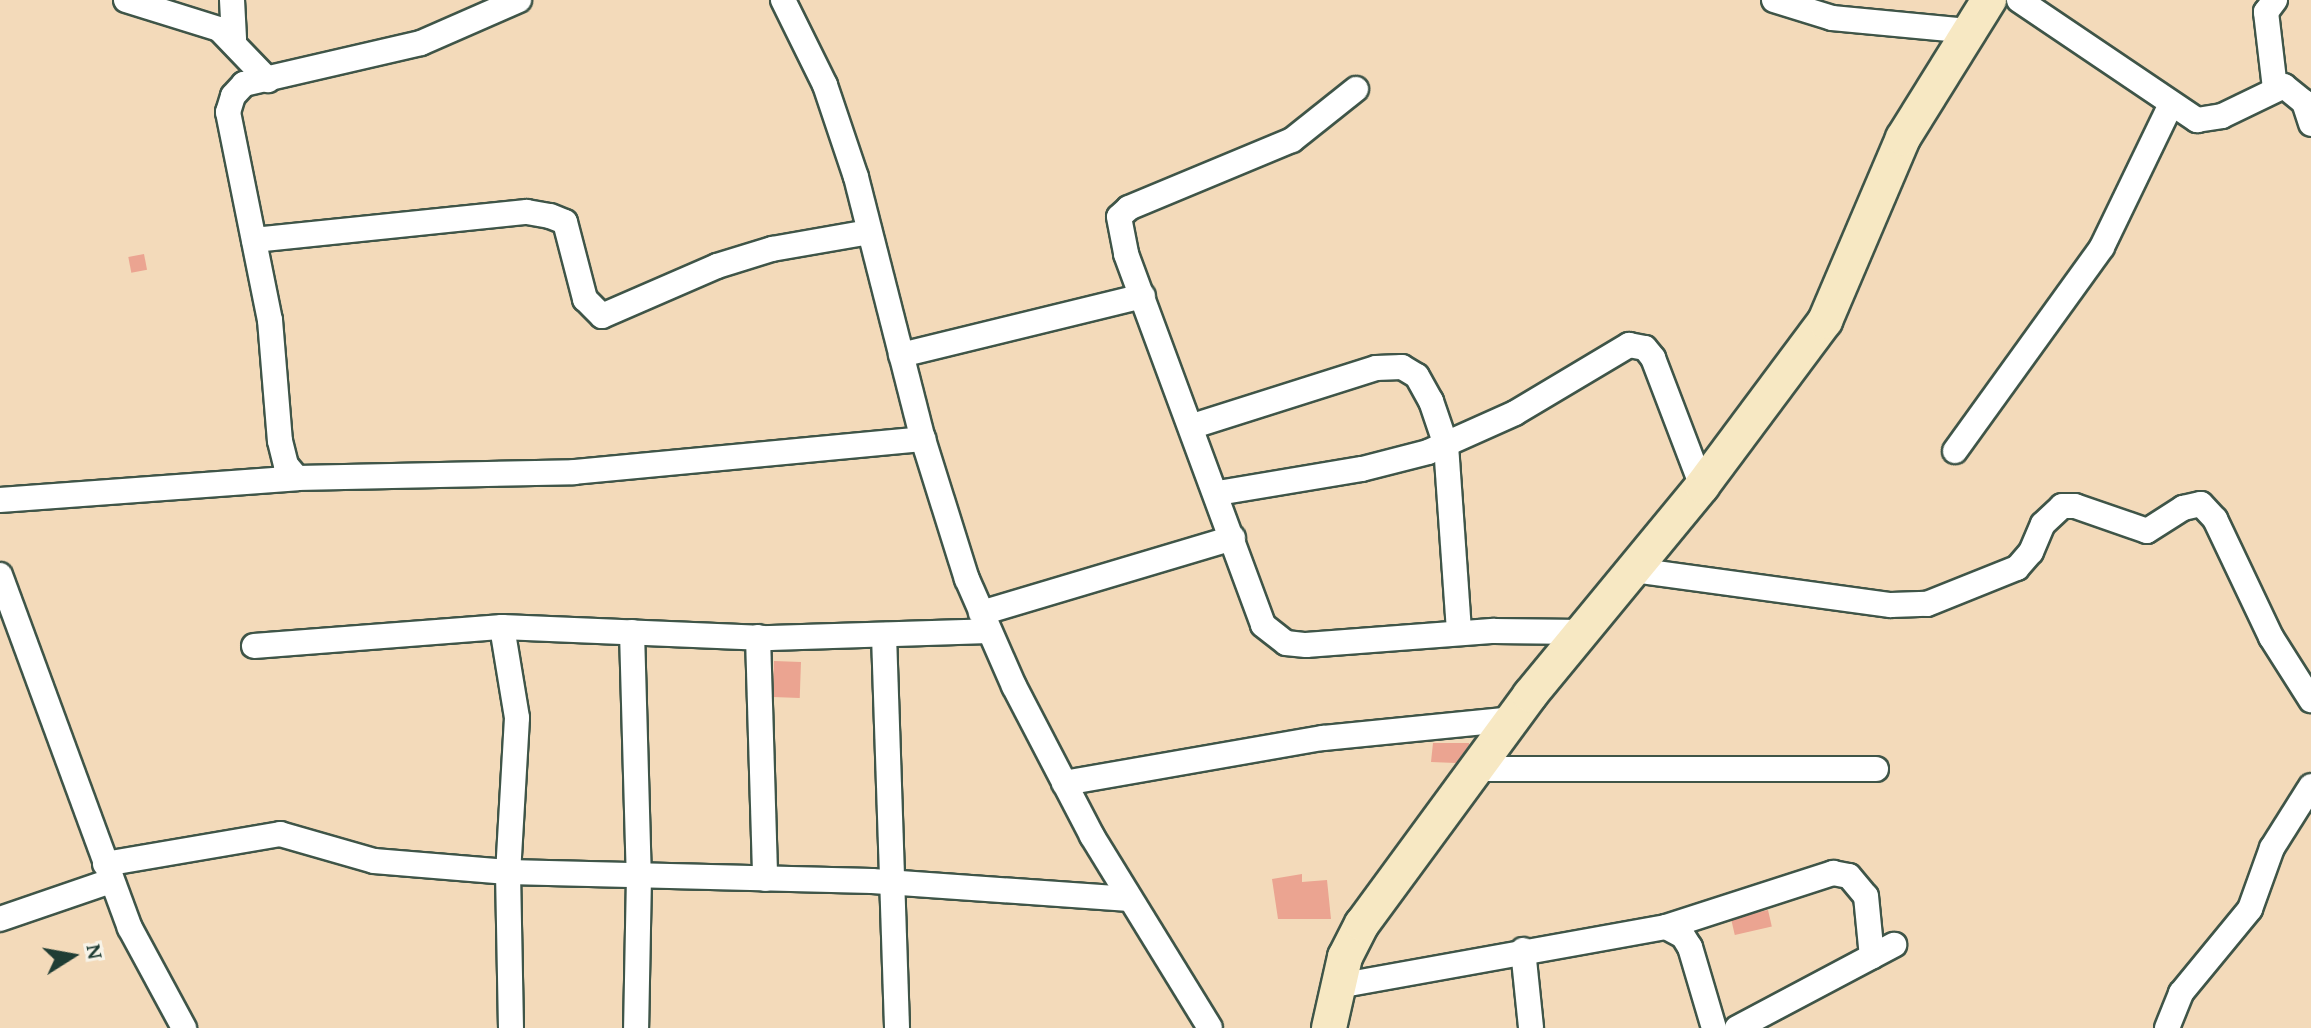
<!DOCTYPE html>
<style>
body{margin:0}
#map{position:relative;width:2311px;height:1028px;overflow:hidden;background:#f3daba;font-family:"Gentium Book Plus",serif}
div>[style]{position:absolute}
.building>*{inset:0;background:#eba491;transform-origin:0 0}
.roads{filter:drop-shadow(2px 0 #3f5548) drop-shadow(-2px 0 #3f5548) drop-shadow(0 2px #3f5548) drop-shadow(0 -2px #3f5548)}
.street>*{height:24px;margin:-12px;padding:0 12px;transform-origin:12px;border-radius:12px;background:#fff}
.secondary>*{height:34px;margin:-17px;padding:0 17px;transform-origin:17px;border-radius:17px;background:#f7e8c3}
span{translate:-50% -50%;white-space:nowrap;text-align:center;line-height:1.15;-webkit-text-stroke:8px #f7f3e8;paint-order:stroke}
.north{position:absolute;left:32px;top:916px;width:80px;height:80px;-webkit-text-stroke:6px #f7f3e8;paint-order:stroke;rotate:79deg;font-size:22px;font-weight:700;line-height:32px;text-align:center;color:#1f3d34}
.north::after{content:'';display:block;margin:auto;width:28px;height:36px;background:#1f3d34;clip-path:polygon(50% 0,100% 100%,50% 72%,0 100%)}
</style>
<div id="map">
<div class="building">
<i style="left:144px;top:254px;width:16px;height:16px;rotate:79deg"></i>
<i style="left:774px;top:661px;width:27px;height:36px;rotate:2deg"></i>
<i style="clip-path:polygon(1433px 743px,1469px 743px,1469px 745px,1456px 763px,1431px 762px)"></i>
<i style="clip-path:polygon(1302px 874px,1302px 882px,1327px 880px,1331px 919px,1278px 919px,1272px 879px)"></i>
<i style="left:1768px;top:910px;width:17px;height:38px;rotate:77deg"></i>
</div>
<div class="roads">
<div class="street">
<i style="left:126px;top:0;width:97px;rotate:17.3deg"></i>
<i style="left:219px;top:29px;width:71px;rotate:46.1deg"></i>
<i style="left:232px;top:0;width:39px;rotate:87deg"></i>
<i style="left:519px;top:0;width:107px;rotate:156.3deg"></i>
<i style="left:421px;top:43px;width:182px;rotate:167deg"></i>
<i style="left:244px;top:84px;width:16px;rotate:133deg"></i>
<i style="left:233px;top:96px;width:17px;rotate:107deg"></i>
<i style="left:228px;top:112px;width:212px;rotate:78.6deg"></i>
<i style="left:270px;top:320px;width:121px;rotate:85.3deg"></i>
<i style="left:280px;top:441px;width:25px;rotate:76deg"></i>
<i style="left:286px;top:465px;width:17px;rotate:50deg"></i>
<i style="left:297px;top:478px;width:277px;rotate:-1.2deg"></i>
<i style="left:574px;top:472px;width:351px;rotate:-5.4deg"></i>
<i style="left:783px;top:0;width:95px;rotate:63.7deg"></i>
<i style="left:825px;top:85px;width:97px;rotate:71.4deg"></i>
<i style="left:856px;top:177px;width:270px;rotate:75.7deg"></i>
<i style="left:923px;top:439px;width:147px;rotate:72.6deg"></i>
<i style="left:967px;top:579px;width:117px;rotate:66.3deg"></i>
<i style="left:1014px;top:686px;width:169px;rotate:62.5deg"></i>
<i style="left:1092px;top:836px;width:225px;rotate:58.4deg"></i>
<i style="left:1774px;top:0;width:61px;rotate:17.2deg"></i>
<i style="left:1832px;top:18px;width:139px;rotate:5.4deg"></i>
<i style="left:2019px;top:0;width:215px;rotate:34deg"></i>
<i style="left:2197px;top:120px;width:25px;rotate:-9deg"></i>
<i style="left:2222px;top:116px;width:69px;rotate:-25.8deg"></i>
<i style="left:2284px;top:86px;width:26px;rotate:39deg"></i>
<i style="left:2304px;top:102px;width:23px;rotate:72deg"></i>
<i style="left:2275px;top:0;width:15px;rotate:127deg"></i>
<i style="left:2266px;top:12px;width:78px;rotate:83.3deg"></i>
<i style="left:1356px;top:89px;width:82px;rotate:141.4deg"></i>
<i style="left:1292px;top:140px;width:177px;rotate:157.4deg"></i>
<i style="left:1129px;top:208px;width:13px;rotate:138deg"></i>
<i style="left:1119px;top:217px;width:38px;rotate:79deg"></i>
<i style="left:1126px;top:254px;width:395px;rotate:69.7deg"></i>
<i style="left:1263px;top:625px;width:29px;rotate:38deg"></i>
<i style="left:1286px;top:643px;width:20px;rotate:6deg"></i>
<i style="left:1306px;top:645px;width:189px;rotate:-4.3deg"></i>
<i style="left:1494px;top:631px;width:88px;rotate:0.7deg"></i>
<i style="left:254px;top:240px;width:274px;rotate:-5.9deg"></i>
<i style="left:527px;top:212px;width:23px;rotate:10deg"></i>
<i style="left:550px;top:216px;width:16px;rotate:22deg"></i>
<i style="left:565px;top:222px;width:80px;rotate:75.4deg"></i>
<i style="left:585px;top:299px;width:24px;rotate:45deg"></i>
<i style="left:602px;top:316px;width:125px;rotate:-23.5deg"></i>
<i style="left:717px;top:266px;width:58px;rotate:-17.2deg"></i>
<i style="left:772px;top:249px;width:98px;rotate:-9.9deg"></i>
<i style="left:901px;top:355px;width:249px;rotate:-13.7deg"></i>
<i style="left:1193px;top:426px;width:192px;rotate:-17.6deg"></i>
<i style="left:1376px;top:368px;width:26px;rotate:-2deg"></i>
<i style="left:1402px;top:367px;width:17px;rotate:31deg"></i>
<i style="left:1417px;top:376px;width:29px;rotate:61deg"></i>
<i style="left:1431px;top:401px;width:46px;rotate:71.2deg"></i>
<i style="left:1446px;top:445px;width:188px;rotate:86deg"></i>
<i style="left:1955px;top:451px;width:251px;rotate:-54.2deg"></i>
<i style="left:2102px;top:247px;width:159px;rotate:-64.2deg"></i>
<i style="left:1218px;top:493px;width:146px;rotate:-9.5deg"></i>
<i style="left:1362px;top:469px;width:68px;rotate:-14.4deg"></i>
<i style="left:1428px;top:452px;width:95px;rotate:-24.1deg"></i>
<i style="left:1515px;top:413px;width:133px;rotate:-30.8deg"></i>
<i style="left:1629px;top:345px;width:16px;rotate:11deg"></i>
<i style="left:1645px;top:348px;width:13px;rotate:51deg"></i>
<i style="left:1653px;top:358px;width:137px;rotate:69.1deg"></i>
<i style="left:0;top:500px;width:298px;rotate:-4.2deg"></i>
<i style="left:1634px;top:570px;width:259px;rotate:7.8deg"></i>
<i style="left:1891px;top:605px;width:36px;rotate:-2deg"></i>
<i style="left:1927px;top:604px;width:97px;rotate:-21.8deg"></i>
<i style="left:2017px;top:568px;width:21px;rotate:-49deg"></i>
<i style="left:2031px;top:552px;width:30px;rotate:-67deg"></i>
<i style="left:2043px;top:524px;width:26px;rotate:-43deg"></i>
<i style="left:2062px;top:506px;width:13px"></i>
<i style="left:2075px;top:506px;width:76px;rotate:19.1deg"></i>
<i style="left:2147px;top:531px;width:43px;rotate:-32.6deg"></i>
<i style="left:2183px;top:508px;width:18px;rotate:-13deg"></i>
<i style="left:2201px;top:504px;width:21px;rotate:47deg"></i>
<i style="left:2215px;top:519px;width:131px;rotate:64.6deg"></i>
<i style="left:2271px;top:637px;width:75px;rotate:57.6deg"></i>
<i style="left:0;top:575px;width:376px;rotate:69.8deg"></i>
<i style="left:130px;top:928px;width:114px;rotate:61.6deg"></i>
<i style="left:981px;top:613px;width:263px;rotate:-16.6deg"></i>
<i style="left:502px;top:627px;width:92px;rotate:80.6deg"></i>
<i style="left:517px;top:718px;width:154px;rotate:93.3deg"></i>
<i style="left:508px;top:872px;width:156px;rotate:88.9deg"></i>
<i style="left:632px;top:632px;width:244px;rotate:88.4deg"></i>
<i style="left:639px;top:876px;width:152px;rotate:91.1deg"></i>
<i style="left:884px;top:635px;width:393px;rotate:88.1deg"></i>
<i style="left:758px;top:637px;width:242px;rotate:88.3deg"></i>
<i style="left:254px;top:646px;width:249px;rotate:-4.4deg"></i>
<i style="left:502px;top:627px;width:268px;rotate:2.4deg"></i>
<i style="left:770px;top:638px;width:219px;rotate:-1.8deg"></i>
<i style="left:1475px;top:769px;width:401px"></i>
<i style="left:1064px;top:783px;width:263px;rotate:-9.9deg"></i>
<i style="left:1323px;top:738px;width:190px;rotate:-5.7deg"></i>
<i style="left:105px;top:864px;width:178px;rotate:-9.7deg"></i>
<i style="left:280px;top:834px;width:98px;rotate:16deg"></i>
<i style="left:374px;top:861px;width:134px;rotate:4.7deg"></i>
<i style="left:508px;top:872px;width:364px;rotate:1.4deg"></i>
<i style="left:872px;top:881px;width:258px;rotate:4deg"></i>
<i style="left:0;top:919px;width:117px;rotate:-18.9deg"></i>
<i style="left:1666px;top:927px;width:176px;rotate:-17.9deg"></i>
<i style="left:1833px;top:873px;width:16px;rotate:11deg"></i>
<i style="left:1849px;top:876px;width:26px;rotate:50deg"></i>
<i style="left:1866px;top:896px;width:61px;rotate:84.4deg"></i>
<i style="left:1523px;top:950px;width:78px;rotate:84.1deg"></i>
<i style="left:1338px;top:986px;width:333px;rotate:-10.2deg"></i>
<i style="left:1666px;top:927px;width:19px;rotate:28deg"></i>
<i style="left:1683px;top:936px;width:13px;rotate:58deg"></i>
<i style="left:1690px;top:947px;width:84px;rotate:73.5deg"></i>
<i style="left:1737px;top:1028px;width:178px;rotate:-27.9deg"></i>
<i style="left:2167px;top:1028px;width:38px;rotate:-68deg"></i>
<i style="left:2181px;top:993px;width:109px;rotate:-50.6deg"></i>
<i style="left:2250px;top:909px;width:65px;rotate:-70.2deg"></i>
<i style="left:2272px;top:848px;width:73px;rotate:-57.8deg"></i>
</div>
<div class="secondary">
<i style="left:1329px;top:1028px;width:73px;rotate:-77.3deg"></i>
<i style="left:1345px;top:957px;width:37px;rotate:-63deg"></i>
<i style="left:1362px;top:924px;width:284px;rotate:-53.7deg"></i>
<i style="left:1530px;top:695px;width:271px;rotate:-50.5deg"></i>
<i style="left:1702px;top:486px;width:206px;rotate:-53.3deg"></i>
<i style="left:1825px;top:321px;width:199px;rotate:-66.9deg"></i>
<i style="left:1903px;top:138px;width:163px;rotate:-58.1deg"></i>
</div>
</div>
<div class="north">N</div>
</div>
